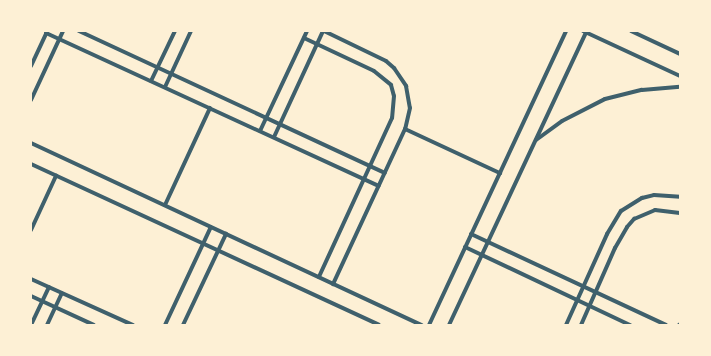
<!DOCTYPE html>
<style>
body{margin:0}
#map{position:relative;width:711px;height:356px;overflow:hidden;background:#fdf0d5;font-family:Ubuntu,sans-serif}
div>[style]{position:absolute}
.minor>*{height:4px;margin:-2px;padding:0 2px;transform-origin:2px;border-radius:2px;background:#3f606c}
span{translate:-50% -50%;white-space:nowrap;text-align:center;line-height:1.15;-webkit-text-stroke:4px #fdf0d5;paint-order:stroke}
.frame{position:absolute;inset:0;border:32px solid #fdf0d5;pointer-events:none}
</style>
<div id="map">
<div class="minor">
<i style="left:79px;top:31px;width:337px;rotate:24.9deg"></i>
<i style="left:324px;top:31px;width:69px;rotate:25.8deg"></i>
<i style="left:386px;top:61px;width:11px;rotate:41deg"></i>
<i style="left:394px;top:68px;width:22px;rotate:56deg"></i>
<i style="left:406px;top:86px;width:22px;rotate:80deg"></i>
<i style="left:410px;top:108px;width:22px;rotate:103deg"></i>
<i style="left:405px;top:129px;width:171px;rotate:114.9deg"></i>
<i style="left:583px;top:31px;width:107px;rotate:24.9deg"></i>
<i style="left:631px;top:31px;width:54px;rotate:25.1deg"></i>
<i style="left:46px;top:33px;width:366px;rotate:24.7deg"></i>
<i style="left:304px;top:38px;width:77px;rotate:25.2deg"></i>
<i style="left:374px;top:71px;width:22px;rotate:39deg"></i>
<i style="left:391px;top:85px;width:11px;rotate:75deg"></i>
<i style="left:394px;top:96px;width:22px;rotate:95deg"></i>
<i style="left:392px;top:118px;width:175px;rotate:114.7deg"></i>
<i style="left:31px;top:66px;width:38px;rotate:-65deg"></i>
<i style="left:151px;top:81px;width:55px;rotate:-64.4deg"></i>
<i style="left:165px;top:87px;width:62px;rotate:-65.1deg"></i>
<i style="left:31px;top:100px;width:76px;rotate:-65.1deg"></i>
<i style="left:405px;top:129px;width:105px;rotate:24.9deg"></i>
<i style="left:260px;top:131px;width:110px;rotate:-64.8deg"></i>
<i style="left:274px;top:137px;width:117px;rotate:-65.2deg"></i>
<i style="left:536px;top:140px;width:32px;rotate:-36deg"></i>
<i style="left:562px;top:121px;width:48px;rotate:-27.1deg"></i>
<i style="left:605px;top:99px;width:38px;rotate:-14deg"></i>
<i style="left:642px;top:90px;width:38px;rotate:-5deg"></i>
<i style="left:31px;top:143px;width:431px;rotate:25deg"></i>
<i style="left:31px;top:164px;width:383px;rotate:24.8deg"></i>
<i style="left:165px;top:205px;width:107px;rotate:-65.1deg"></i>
<i style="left:31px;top:230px;width:60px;rotate:-65.2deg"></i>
<i style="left:471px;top:234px;width:215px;rotate:25deg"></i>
<i style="left:465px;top:247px;width:183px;rotate:25.3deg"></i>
<i style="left:31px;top:279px;width:112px;rotate:24.3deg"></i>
<i style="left:31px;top:296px;width:69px;rotate:24.7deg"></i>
<i style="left:31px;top:325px;width:42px;rotate:-64.7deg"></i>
<i style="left:47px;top:325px;width:35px;rotate:-65deg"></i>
<i style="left:165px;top:325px;width:108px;rotate:-64.9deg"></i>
<i style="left:183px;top:325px;width:101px;rotate:-64.7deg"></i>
<i style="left:429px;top:325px;width:324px;rotate:-65deg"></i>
<i style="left:449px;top:325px;width:325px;rotate:-64.9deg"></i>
<i style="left:566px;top:325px;width:100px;rotate:-65.7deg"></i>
<i style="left:607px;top:234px;width:27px;rotate:-59deg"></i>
<i style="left:621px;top:211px;width:25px;rotate:-32deg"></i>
<i style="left:642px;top:198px;width:12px;rotate:-14deg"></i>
<i style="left:654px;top:195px;width:26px;rotate:4deg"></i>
<i style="left:581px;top:325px;width:84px;rotate:-66.2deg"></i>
<i style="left:615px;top:248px;width:24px;rotate:-60deg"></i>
<i style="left:627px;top:227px;width:11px;rotate:-49deg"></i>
<i style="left:634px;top:219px;width:23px;rotate:-23deg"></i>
<i style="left:655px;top:210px;width:25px;rotate:7deg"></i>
<i style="left:679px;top:325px;width:1px;rotate:-45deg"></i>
</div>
<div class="frame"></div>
</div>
